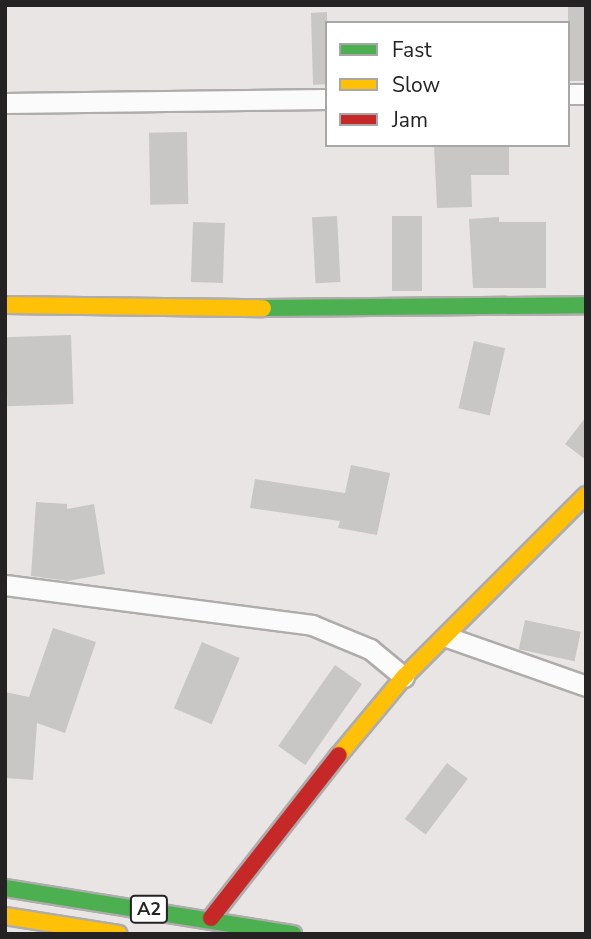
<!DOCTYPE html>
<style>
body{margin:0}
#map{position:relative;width:591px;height:939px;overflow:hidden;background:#e9e5e5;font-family:"Nunito Sans",sans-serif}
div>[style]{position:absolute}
.building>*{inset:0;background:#c9c6c6;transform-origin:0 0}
.roads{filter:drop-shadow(2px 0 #afacac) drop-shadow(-2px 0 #afacac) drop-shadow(0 2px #afacac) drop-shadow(0 -2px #afacac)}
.street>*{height:19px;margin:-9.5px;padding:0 9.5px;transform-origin:9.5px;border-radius:9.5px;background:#fcfbfb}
.fast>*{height:16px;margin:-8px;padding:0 8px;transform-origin:8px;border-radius:8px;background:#4caf50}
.slow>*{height:16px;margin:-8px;padding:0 8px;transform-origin:8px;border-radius:8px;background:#ffc107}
.jam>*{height:16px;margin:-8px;padding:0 8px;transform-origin:8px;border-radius:8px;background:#c62828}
span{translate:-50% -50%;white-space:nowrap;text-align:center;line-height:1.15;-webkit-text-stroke:5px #fff;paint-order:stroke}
.shield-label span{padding:2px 5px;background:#fff;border:2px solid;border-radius:5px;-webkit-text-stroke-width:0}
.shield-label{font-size:18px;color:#242222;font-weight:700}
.frame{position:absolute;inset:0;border:7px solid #242222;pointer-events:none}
.legend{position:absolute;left:325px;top:21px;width:245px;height:126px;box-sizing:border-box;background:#fff;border:2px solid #a7a7a7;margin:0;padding:9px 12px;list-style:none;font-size:21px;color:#242222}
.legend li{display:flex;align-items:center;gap:14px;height:35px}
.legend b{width:35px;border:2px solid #a7a7a7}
</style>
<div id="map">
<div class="building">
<i style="left:568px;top:5px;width:18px;height:76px"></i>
<i style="clip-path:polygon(327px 12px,327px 84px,313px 85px,311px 13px)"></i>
<i style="left:187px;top:132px;width:72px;height:38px;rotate:89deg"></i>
<i style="clip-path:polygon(434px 145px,509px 145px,509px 175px,471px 175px,472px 207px,437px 208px)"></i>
<i style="left:337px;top:216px;width:66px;height:25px;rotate:87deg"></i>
<i style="left:392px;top:216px;width:30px;height:75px"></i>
<i style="clip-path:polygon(499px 217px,499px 222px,546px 222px,546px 288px,473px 288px,469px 219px)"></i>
<i style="left:193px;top:222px;width:32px;height:60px;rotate:2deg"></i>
<i style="left:71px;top:335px;width:69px;height:66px;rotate:88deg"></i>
<i style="left:474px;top:341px;width:32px;height:69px;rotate:13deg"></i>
<i style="clip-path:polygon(586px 417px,586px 460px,565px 444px)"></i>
<i style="clip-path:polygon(351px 465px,390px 473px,377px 535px,338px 528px,340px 521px,250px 508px,255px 479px,345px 493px)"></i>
<i style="clip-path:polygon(36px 502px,67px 504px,67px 509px,94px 504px,105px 574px,68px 581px,31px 576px)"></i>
<i style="left:525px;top:620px;width:57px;height:30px;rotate:12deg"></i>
<i style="clip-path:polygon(53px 628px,96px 642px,65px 733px,37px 723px,33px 780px,5px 778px,5px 692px,29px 697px)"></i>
<i style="left:202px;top:642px;width:41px;height:72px;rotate:23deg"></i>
<i style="left:335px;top:665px;width:33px;height:99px;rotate:35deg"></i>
<i style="left:447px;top:763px;width:26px;height:70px;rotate:37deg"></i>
</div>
<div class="roads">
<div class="street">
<i style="left:568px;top:94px;width:18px"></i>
<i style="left:5px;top:103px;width:322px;rotate:-0.7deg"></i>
<i style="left:5px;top:585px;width:310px;rotate:7.4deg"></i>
<i style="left:312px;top:625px;width:63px;rotate:22.5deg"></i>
<i style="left:370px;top:649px;width:44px;rotate:39.5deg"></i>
<i style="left:447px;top:637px;width:147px;rotate:19.4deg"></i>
</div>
<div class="fast">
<i style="left:263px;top:308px;width:323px;rotate:-0.5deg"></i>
<i style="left:5px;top:888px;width:292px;rotate:9.1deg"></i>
</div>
<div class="slow">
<i style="left:5px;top:305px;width:258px;rotate:0.7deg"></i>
<i style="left:339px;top:755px;width:102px;rotate:-50.2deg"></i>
<i style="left:404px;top:677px;width:257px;rotate:-45deg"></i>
<i style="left:5px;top:916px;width:115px;rotate:9deg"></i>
</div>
<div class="jam">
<i style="left:211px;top:918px;width:207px;rotate:-51.9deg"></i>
</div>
</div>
<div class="shield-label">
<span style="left:149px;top:909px">A2</span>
</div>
<div class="frame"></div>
<ul class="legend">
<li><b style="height:9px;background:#4caf50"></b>Fast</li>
<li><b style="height:9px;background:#ffc107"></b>Slow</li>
<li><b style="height:9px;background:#c62828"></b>Jam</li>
</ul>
</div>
